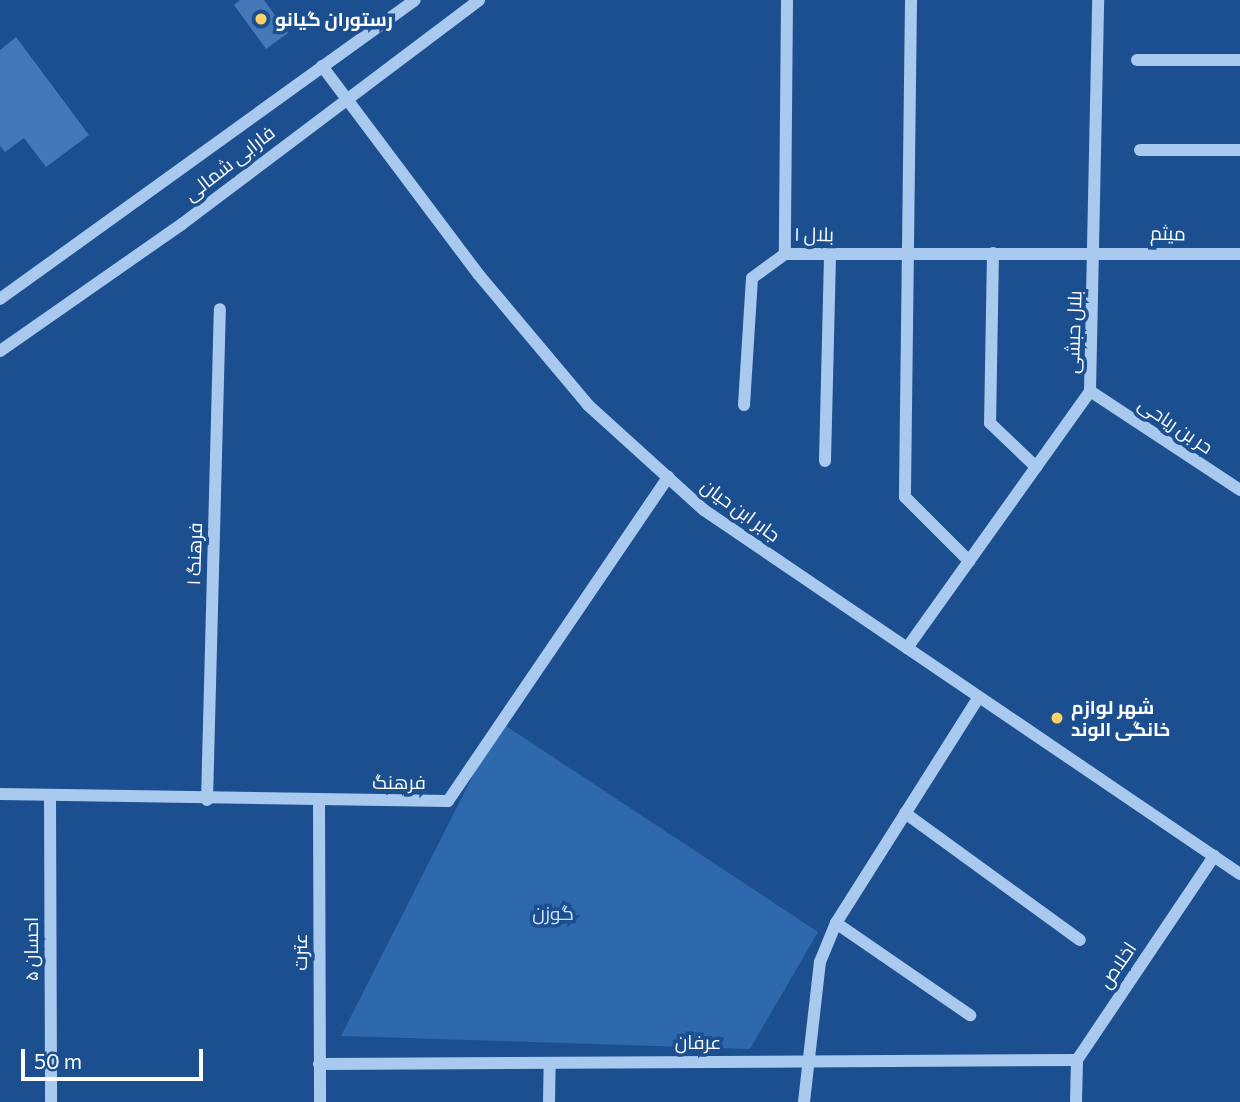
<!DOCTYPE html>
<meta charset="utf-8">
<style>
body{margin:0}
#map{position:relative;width:1240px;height:1102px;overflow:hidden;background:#1b4f8f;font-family:Commissioner,Cairo,sans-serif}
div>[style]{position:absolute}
.green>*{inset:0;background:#2e69ad}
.building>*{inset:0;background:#4478b7}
.minor>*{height:12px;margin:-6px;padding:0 6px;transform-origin:6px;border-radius:6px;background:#a9c9ee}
.dots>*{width:19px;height:19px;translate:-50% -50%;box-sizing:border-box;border:4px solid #1b4f8f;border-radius:50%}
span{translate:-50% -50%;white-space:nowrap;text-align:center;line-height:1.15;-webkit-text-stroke:7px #1b4f8f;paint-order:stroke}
.poi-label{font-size:19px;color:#fff;font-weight:700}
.left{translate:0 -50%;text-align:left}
.street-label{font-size:19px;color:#fff}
.park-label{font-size:19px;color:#cfe3fa}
.scale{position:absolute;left:21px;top:1049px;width:182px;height:32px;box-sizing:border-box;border:4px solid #fff;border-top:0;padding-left:9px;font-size:21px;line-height:24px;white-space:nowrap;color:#fff;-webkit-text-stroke:5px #1b4f8f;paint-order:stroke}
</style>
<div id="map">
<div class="green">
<i style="clip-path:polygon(500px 722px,818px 932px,750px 1049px,341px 1036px)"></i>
</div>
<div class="building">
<i style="clip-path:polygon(240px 0,264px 0,288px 33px,266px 49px,234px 5px)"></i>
<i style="clip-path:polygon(16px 37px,89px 135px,46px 167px,24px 138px,5px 152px,0 146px,0 50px)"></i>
</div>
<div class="minor">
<i style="left:787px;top:0;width:254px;rotate:90.5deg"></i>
<i style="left:785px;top:254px;width:455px"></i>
<i style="left:911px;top:0;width:497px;rotate:90.7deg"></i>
<i style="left:905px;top:497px;width:91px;rotate:45deg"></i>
<i style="left:1137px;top:60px;width:103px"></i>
<i style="left:322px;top:66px;width:261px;rotate:53.1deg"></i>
<i style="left:479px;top:275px;width:170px;rotate:50deg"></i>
<i style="left:588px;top:405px;width:156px;rotate:42.2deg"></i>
<i style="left:704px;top:510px;width:648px;rotate:34.18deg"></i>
<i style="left:1140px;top:150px;width:100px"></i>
<i style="left:993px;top:253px;width:170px;rotate:91deg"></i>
<i style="left:990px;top:423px;width:64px;rotate:43.7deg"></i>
<i style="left:0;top:299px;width:511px;rotate:-35.77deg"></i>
<i style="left:0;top:351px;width:222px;rotate:-34.9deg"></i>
<i style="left:182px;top:224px;width:372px;rotate:-37deg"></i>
<i style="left:1090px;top:391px;width:180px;rotate:33.4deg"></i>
<i style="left:744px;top:405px;width:127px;rotate:-86.4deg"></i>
<i style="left:752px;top:278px;width:41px;rotate:-36deg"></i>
<i style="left:825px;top:461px;width:207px;rotate:-88.6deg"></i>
<i style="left:907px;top:648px;width:315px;rotate:-54.5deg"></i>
<i style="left:1090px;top:391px;width:391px;rotate:-88.8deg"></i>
<i style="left:0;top:794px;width:448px;rotate:0.9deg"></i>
<i style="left:448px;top:801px;width:392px;rotate:-55.8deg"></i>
<i style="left:50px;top:796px;width:306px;rotate:89.8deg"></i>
<i style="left:207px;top:800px;width:491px;rotate:-88.5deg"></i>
<i style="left:319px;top:801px;width:301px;rotate:89.8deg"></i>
<i style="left:905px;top:813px;width:216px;rotate:36deg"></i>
<i style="left:836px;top:923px;width:163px;rotate:34.5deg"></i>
<i style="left:319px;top:1064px;width:758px;rotate:-0.3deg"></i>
<i style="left:549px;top:1102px;width:39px;rotate:-89deg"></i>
<i style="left:804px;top:1102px;width:141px;rotate:-83.5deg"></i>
<i style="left:820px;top:962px;width:42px;rotate:-67.7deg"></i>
<i style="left:836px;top:923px;width:267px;rotate:-57.7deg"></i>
<i style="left:1076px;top:1102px;width:42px;rotate:-88.6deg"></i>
<i style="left:1077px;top:1060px;width:246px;rotate:-56.1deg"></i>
</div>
<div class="dots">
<i style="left:261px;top:19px;background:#ffd166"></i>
<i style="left:1057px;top:718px;background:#ffd166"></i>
</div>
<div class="poi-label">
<span class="left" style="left:275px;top:19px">رستوران گیانو</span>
<span class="left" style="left:1071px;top:718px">شهر لوازم<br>خانگی الوند</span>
</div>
<div class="street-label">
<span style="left:229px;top:163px;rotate:-38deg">فارابی شمالی</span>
<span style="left:1168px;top:233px;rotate:1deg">میثم</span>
<span style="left:814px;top:234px;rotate:1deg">بلال ۱</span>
<span style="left:1073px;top:332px;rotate:-88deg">بلال حبشی</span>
<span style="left:1176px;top:425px;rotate:34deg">حر بن ریاحی</span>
<span style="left:741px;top:510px;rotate:36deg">جابر ابن حیان</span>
<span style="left:194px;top:554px;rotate:-88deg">فرهنگ ۱</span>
<span style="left:399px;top:782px">فرهنگ</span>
<span style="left:31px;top:949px;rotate:-90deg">احسان ۵</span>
<span style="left:300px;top:952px;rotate:-90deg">عترت</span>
<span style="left:1117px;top:965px;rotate:-56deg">اخلاص</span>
<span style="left:698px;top:1042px">عرفان</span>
</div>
<div class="park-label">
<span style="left:553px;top:913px">گوزن</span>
</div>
<div class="scale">50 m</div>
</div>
